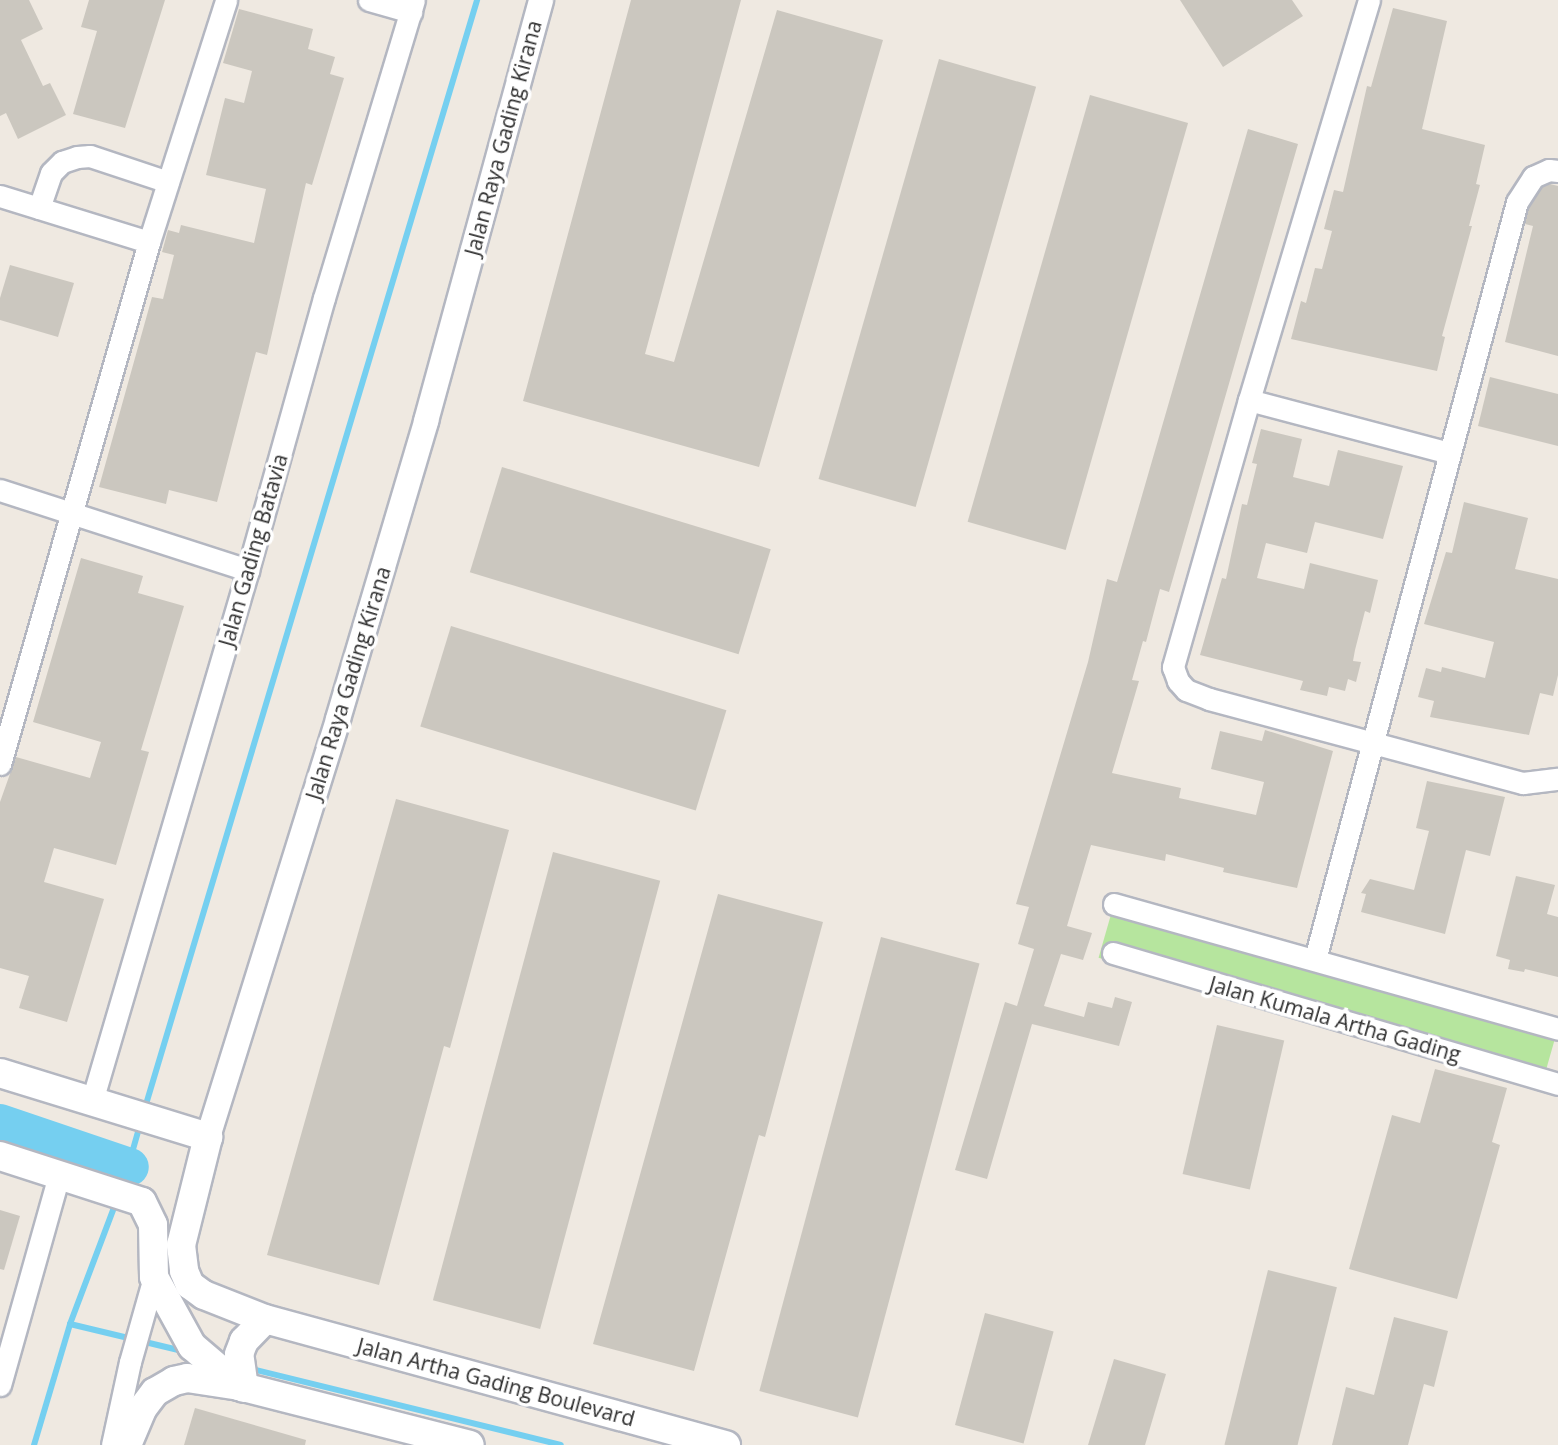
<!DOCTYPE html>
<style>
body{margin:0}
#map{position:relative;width:1558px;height:1445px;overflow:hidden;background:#efe9e1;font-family:"Open Sans",sans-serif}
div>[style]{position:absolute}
.green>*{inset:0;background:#b6e59e;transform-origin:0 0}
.stream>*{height:6px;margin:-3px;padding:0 3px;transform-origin:3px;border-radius:3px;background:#75cff0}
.river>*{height:38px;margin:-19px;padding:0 19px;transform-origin:19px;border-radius:19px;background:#75cff0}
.building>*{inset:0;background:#cbc7bf;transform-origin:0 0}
.roads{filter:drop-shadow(2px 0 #b4b7c1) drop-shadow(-2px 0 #b4b7c1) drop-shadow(0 2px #b4b7c1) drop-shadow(0 -2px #b4b7c1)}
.minor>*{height:21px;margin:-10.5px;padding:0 10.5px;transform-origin:10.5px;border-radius:10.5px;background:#fff}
.tertiary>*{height:24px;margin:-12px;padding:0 12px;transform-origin:12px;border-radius:12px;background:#fff}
.secondary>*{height:28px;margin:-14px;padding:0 14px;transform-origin:14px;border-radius:14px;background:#fff}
span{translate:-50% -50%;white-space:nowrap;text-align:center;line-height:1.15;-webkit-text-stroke:7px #fff;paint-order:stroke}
.street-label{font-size:21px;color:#2e2e2e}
</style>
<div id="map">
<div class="green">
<i style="left:1114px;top:904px;width:461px;height:56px;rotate:16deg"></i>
</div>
<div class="stream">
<i style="left:144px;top:1111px;width:1160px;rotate:-73.31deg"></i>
<i style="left:122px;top:1188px;width:66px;rotate:-74.1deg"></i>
<i style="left:70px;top:1324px;width:120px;rotate:13.5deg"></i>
<i style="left:248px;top:1368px;width:322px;rotate:13.8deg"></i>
<i style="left:34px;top:1445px;width:126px;rotate:-73.4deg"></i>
<i style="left:70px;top:1324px;width:130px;rotate:-69.3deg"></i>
</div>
<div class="river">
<i style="left:0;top:1123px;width:137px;rotate:18.7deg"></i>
</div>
<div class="building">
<i style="clip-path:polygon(0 0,29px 0,43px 29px,21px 40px,43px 86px,50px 83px,66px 115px,18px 139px,6px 113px,0 116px)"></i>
<i style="clip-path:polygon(89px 0,165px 0,125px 128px,73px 114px,97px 31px,81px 27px)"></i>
<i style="clip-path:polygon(631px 0,741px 0,645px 354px,674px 362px,777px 10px,883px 40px,759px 467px,523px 401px)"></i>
<i style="clip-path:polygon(1180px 0,1292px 0,1303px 16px,1223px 67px)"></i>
<i style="clip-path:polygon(1393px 8px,1447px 21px,1422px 129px,1485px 145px,1476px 184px,1480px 185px,1469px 226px,1472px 226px,1442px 336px,1445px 337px,1437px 371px,1291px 339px,1301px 301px,1306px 303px,1315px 268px,1322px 269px,1332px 231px,1324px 229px,1334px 190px,1343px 192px,1367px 86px,1371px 87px)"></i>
<i style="clip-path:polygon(239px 9px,313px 29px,308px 49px,335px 57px,330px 74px,344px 78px,312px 185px,306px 183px,267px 355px,256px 352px,217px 502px,169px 490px,166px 504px,99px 487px,152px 297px,163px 299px,174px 255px,162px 252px,168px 230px,179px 233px,181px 225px,254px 243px,266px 189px,206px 175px,225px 98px,244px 103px,252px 71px,223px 63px)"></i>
<i style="left:939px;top:59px;width:101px;height:437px;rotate:16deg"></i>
<i style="left:1090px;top:95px;width:102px;height:444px;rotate:16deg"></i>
<i style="clip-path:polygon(1248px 129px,1298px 144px,1169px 592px,1160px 589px,1146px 642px,1143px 641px,1132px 680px,1139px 681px,1112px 773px,1181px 788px,1179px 798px,1256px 815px,1264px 782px,1211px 769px,1220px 731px,1262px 741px,1265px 730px,1333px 751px,1297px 888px,1223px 872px,1224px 868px,1166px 854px,1165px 861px,1091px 845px,1067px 926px,1092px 933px,1083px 960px,1061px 954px,1044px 1006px,1084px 1017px,1088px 1002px,1112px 1008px,1115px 997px,1132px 1002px,1119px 1046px,1032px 1024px,987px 1179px,955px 1170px,1005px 1002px,1017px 1006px,1034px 949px,1018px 944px,1029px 907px,1016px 904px,1088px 662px,1107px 579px,1117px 582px)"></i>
<i style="clip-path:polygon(1550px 184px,1558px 186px,1558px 356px,1505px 342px,1533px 226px,1525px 224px,1529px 207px,1542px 187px)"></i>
<i style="clip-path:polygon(10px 265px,74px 283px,58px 337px,0 320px,0 298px)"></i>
<i style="clip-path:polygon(1490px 377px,1558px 394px,1558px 446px,1478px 426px)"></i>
<i style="clip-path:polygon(1261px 429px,1302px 439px,1293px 477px,1329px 486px,1338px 450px,1403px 466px,1383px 539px,1315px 522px,1307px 553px,1266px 543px,1257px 578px,1304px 589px,1310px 563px,1378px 580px,1370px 613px,1365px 611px,1355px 650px,1353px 661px,1361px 662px,1356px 682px,1348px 679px,1345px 691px,1329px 687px,1327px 696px,1300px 690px,1303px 681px,1200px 655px,1222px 578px,1226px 579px,1242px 504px,1247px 505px,1257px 464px,1252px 463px)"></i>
<i style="left:502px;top:467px;width:281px;height:110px;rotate:17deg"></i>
<i style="clip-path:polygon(1464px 502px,1528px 518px,1515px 569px,1558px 579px,1558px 675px,1553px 696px,1540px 693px,1529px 735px,1430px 717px,1434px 701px,1418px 697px,1426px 668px,1441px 672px,1442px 667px,1485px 678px,1494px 642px,1424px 624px,1446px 552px,1452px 553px)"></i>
<i style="clip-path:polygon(81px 558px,143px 576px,138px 593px,184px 606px,141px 750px,149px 752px,116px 865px,54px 848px,44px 882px,104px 899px,67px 1022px,19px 1008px,29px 976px,0 968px,0 802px,16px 757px,90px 778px,101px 742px,33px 722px)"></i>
<i style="left:451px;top:626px;width:288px;height:105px;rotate:17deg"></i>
<i style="clip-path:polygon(1427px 781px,1505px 797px,1490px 856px,1466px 850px,1445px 934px,1361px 912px,1366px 894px,1361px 893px,1370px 879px,1414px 890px,1429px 831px,1416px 828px)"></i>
<i style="clip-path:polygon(396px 799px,509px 830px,450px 1048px,444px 1046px,379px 1285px,267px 1255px)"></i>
<i style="left:553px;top:852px;width:111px;height:464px;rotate:15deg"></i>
<i style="clip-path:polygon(1516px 876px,1555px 885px,1547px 914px,1558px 917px,1558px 977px,1525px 969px,1524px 972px,1508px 969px,1510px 960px,1496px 956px)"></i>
<i style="clip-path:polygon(718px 894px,823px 922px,765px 1137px,759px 1135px,694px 1371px,593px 1344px)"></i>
<i style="left:881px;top:937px;width:102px;height:470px;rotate:15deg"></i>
<i style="left:1217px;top:1025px;width:69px;height:153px;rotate:13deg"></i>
<i style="clip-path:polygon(1435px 1069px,1507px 1088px,1492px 1142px,1500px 1145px,1457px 1299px,1349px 1269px,1392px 1115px,1420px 1123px)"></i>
<i style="clip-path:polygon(0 1210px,20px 1216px,4px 1270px,0 1269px)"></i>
<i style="left:1268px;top:1270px;width:71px;height:180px;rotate:14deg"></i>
<i style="left:985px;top:1313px;width:71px;height:116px;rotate:15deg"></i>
<i style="clip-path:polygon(1394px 1317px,1448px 1331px,1434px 1387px,1424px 1384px,1408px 1445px,1332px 1445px,1346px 1387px,1374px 1395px)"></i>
<i style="clip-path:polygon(1114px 1359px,1166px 1374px,1145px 1445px,1088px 1445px)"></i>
<i style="clip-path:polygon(195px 1408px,306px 1440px,305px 1445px,184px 1445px)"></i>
</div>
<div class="roads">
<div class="minor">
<i style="left:369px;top:0;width:44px;rotate:15.9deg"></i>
<i style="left:1369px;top:0;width:418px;rotate:106.7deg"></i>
<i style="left:1249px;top:400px;width:278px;rotate:105.9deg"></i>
<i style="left:1173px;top:667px;width:15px;rotate:70deg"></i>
<i style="left:1178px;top:681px;width:12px;rotate:48deg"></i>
<i style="left:1186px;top:690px;width:25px;rotate:21deg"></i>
<i style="left:1209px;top:699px;width:325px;rotate:15deg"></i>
<i style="left:1523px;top:783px;width:35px;rotate:-7deg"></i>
<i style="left:0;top:196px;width:156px;rotate:17.2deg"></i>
<i style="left:39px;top:208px;width:37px;rotate:-71deg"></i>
<i style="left:51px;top:173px;width:16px;rotate:-45deg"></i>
<i style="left:62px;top:162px;width:16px;rotate:-18deg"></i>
<i style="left:77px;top:157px;width:13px;rotate:-4deg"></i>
<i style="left:90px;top:156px;width:82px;rotate:18.4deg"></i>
<i style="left:1249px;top:400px;width:207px;rotate:14.8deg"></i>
<i style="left:0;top:490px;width:261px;rotate:17.9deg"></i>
<i style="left:0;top:764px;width:543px;rotate:-74.07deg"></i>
<i style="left:149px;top:242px;width:254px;rotate:-72.3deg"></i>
<i style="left:1114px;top:904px;width:461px;rotate:15.7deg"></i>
<i style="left:1113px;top:953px;width:464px;rotate:16.4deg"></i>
<i style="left:1315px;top:959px;width:783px;rotate:-75.06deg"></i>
<i style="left:1517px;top:202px;width:30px;rotate:-57deg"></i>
<i style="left:1533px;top:177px;width:17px;rotate:-24deg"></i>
<i style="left:1549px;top:170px;width:9px;rotate:6deg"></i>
<i style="left:92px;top:1101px;width:553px;rotate:-73.63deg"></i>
<i style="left:248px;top:570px;width:282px;rotate:-74.4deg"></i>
<i style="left:324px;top:298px;width:311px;rotate:-73.2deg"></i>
<i style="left:0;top:1385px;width:218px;rotate:-74.3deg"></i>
<i style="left:112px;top:1445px;width:85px;rotate:-77.8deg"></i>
<i style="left:130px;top:1362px;width:88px;rotate:-74.2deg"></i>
</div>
<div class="tertiary">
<i style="left:208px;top:1137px;width:438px;rotate:-72.7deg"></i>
<i style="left:338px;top:719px;width:311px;rotate:-73.5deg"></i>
<i style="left:426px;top:421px;width:436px;rotate:-74.7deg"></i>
</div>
<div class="secondary">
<i style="left:0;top:1073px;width:218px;rotate:17.1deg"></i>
<i style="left:208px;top:1137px;width:111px;rotate:104deg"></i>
<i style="left:181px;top:1245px;width:26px;rotate:83deg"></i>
<i style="left:184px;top:1271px;width:15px;rotate:67deg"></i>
<i style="left:190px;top:1285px;width:17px;rotate:36deg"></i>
<i style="left:204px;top:1295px;width:66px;rotate:21.5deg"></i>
<i style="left:265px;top:1319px;width:478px;rotate:15.3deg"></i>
<i style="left:0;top:1156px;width:149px;rotate:17.9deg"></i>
<i style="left:142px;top:1202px;width:25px;rotate:64deg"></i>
<i style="left:153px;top:1225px;width:52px;rotate:88.9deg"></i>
<i style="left:154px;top:1277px;width:79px;rotate:61.2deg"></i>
<i style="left:192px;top:1346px;width:62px;rotate:40.4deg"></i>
<i style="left:244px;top:1388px;width:34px;rotate:-98deg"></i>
<i style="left:239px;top:1354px;width:14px;rotate:-69deg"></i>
<i style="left:244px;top:1341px;width:30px;rotate:-46deg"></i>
<i style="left:127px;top:1445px;width:39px;rotate:-67deg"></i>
<i style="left:142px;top:1409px;width:21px;rotate:-53deg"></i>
<i style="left:155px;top:1392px;width:22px;rotate:-30deg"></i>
<i style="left:174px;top:1381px;width:13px;rotate:-13deg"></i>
<i style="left:187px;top:1378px;width:53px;rotate:8.7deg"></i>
<i style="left:239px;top:1386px;width:238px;rotate:14.3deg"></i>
</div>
</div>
<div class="street-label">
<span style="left:503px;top:138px;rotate:-75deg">Jalan Raya Gading Kirana</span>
<span style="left:253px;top:550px;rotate:-74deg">Jalan Gading Batavia</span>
<span style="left:348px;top:683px;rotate:-73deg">Jalan Raya Gading Kirana</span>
<span style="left:1335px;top:1019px;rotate:16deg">Jalan Kumala Artha Gading</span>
<span style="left:496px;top:1382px;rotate:15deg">Jalan Artha Gading Boulevard</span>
</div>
</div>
